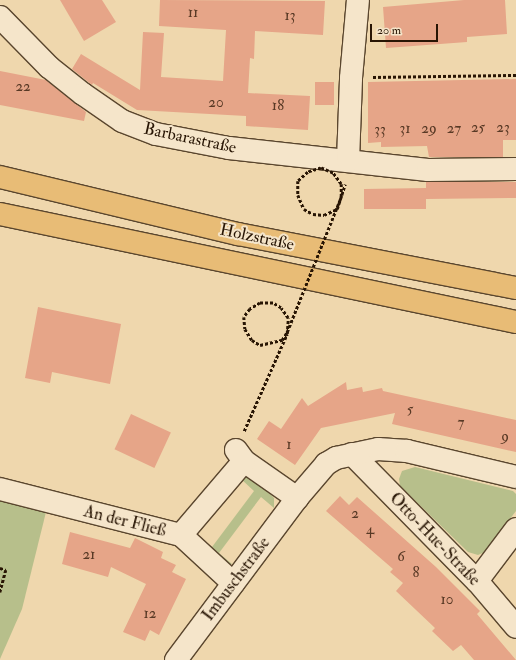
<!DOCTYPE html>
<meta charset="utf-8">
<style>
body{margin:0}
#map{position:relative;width:516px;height:660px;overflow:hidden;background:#efd7ad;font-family:"IM FELL Double Pica",serif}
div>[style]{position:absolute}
.green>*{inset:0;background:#b7bf8b}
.building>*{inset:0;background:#e6a588;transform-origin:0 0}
.path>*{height:2.5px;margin-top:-1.25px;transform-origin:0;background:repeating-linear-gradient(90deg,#281504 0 3px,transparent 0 5px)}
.roads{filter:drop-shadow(1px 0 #5a462e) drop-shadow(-1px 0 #5a462e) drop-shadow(0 1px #5a462e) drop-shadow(0 -1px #5a462e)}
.minor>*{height:22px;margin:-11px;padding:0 11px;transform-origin:11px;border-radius:11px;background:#f5e5ca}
.major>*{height:22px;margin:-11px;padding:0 11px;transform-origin:11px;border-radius:11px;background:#e8bc76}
.path-bridge>*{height:2.5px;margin-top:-1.25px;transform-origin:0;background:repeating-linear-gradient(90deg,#281504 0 3px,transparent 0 5px)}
span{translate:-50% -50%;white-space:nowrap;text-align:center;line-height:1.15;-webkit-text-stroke:4px #f5e5ca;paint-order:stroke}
.number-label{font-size:15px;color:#583925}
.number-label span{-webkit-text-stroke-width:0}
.street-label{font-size:17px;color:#281504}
.scale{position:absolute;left:370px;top:24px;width:68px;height:18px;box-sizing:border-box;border:2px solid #281504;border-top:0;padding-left:5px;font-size:12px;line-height:14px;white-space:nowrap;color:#281504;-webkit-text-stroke:3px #f5e5ca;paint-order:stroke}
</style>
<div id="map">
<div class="green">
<i style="clip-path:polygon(415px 467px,513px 491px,516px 494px,516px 511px,485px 552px,478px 555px,468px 552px,400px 486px,399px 479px,402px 471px)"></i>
<i style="clip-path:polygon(247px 477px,262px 485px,274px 498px,274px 508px,261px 497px,219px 553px,232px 564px,224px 564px,199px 543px,198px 536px,212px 547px,254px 491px,241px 479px)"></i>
<i style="clip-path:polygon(0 496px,47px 508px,22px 609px,0 659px)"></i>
</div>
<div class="building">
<i style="clip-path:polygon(60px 0,102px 0,116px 22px,84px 41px)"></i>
<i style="clip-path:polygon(160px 0,325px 1px,323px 35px,255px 31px,254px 59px,250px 58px,248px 93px,310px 96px,308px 130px,246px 126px,246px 116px,137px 110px,93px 83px,92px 85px,72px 69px,81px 54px,140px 90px,143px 32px,164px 33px,161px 77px,223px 81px,226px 30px,159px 26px)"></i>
<i style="clip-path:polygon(464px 0,505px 0,507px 34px,467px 37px,467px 42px,386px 48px,383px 7px)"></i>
<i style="clip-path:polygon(0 71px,46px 80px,86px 112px,84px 121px,0 105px)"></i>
<i style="clip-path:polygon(516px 79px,516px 140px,503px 140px,503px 157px,429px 157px,427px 146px,381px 147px,381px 142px,368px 143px,368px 82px)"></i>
<i style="left:315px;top:82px;width:19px;height:23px"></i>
<i style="clip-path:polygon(426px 182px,516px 182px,516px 198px,426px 199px,426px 209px,364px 209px,364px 189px,426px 188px)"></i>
<i style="clip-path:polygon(38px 307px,121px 324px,110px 384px,52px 372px,50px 383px,25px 378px)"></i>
<i style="clip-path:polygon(346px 382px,347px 390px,362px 387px,363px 392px,382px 388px,383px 391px,516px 420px,516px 452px,392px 424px,395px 413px,321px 428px,295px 465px,257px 439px,269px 421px,281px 429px,302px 398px,308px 406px)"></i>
<i style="left:131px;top:414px;width:44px;height:39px;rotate:25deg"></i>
<i style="clip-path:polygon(340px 496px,349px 505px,357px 497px,436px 567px,480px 611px,477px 614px,516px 660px,474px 660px,461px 645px,453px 651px,432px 631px,435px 628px,396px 591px,403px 583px,390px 572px,393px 569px,326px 511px)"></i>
<i style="clip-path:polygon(70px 532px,130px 548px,135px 538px,163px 552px,161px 558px,176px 565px,172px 572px,186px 579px,159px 635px,150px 630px,145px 641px,123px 632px,146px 584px,111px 567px,108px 577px,62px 564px)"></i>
</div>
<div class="path">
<i style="left:373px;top:77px;width:143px;rotate:-0.8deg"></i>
<i style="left:324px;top:215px;width:14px;rotate:-25deg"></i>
<i style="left:337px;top:209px;width:26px;rotate:-72deg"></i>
<i style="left:244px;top:431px;width:106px;rotate:-66.1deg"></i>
<i style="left:287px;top:334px;width:16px;rotate:-86deg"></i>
<i style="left:0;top:568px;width:6px;rotate:18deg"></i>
<i style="left:6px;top:570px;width:23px;rotate:105deg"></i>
</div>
<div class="roads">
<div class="minor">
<i style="left:0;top:17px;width:70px;rotate:45.6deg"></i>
<i style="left:49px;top:67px;width:43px;rotate:38.5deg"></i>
<i style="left:83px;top:94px;width:47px;rotate:34.7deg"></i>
<i style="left:122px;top:121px;width:36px;rotate:21deg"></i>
<i style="left:156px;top:134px;width:74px;rotate:10.9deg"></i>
<i style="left:229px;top:148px;width:200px;rotate:6.3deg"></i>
<i style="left:428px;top:170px;width:88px;rotate:-0.7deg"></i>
<i style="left:348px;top:161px;width:83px;rotate:-87.9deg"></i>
<i style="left:351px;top:78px;width:78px;rotate:-84.9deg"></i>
<i style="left:236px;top:450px;width:14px;rotate:54deg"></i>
<i style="left:244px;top:461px;width:65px;rotate:34.9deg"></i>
<i style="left:352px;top:454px;width:178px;rotate:45.5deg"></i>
<i style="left:477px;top:581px;width:60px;rotate:49.7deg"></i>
<i style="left:0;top:489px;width:187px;rotate:14.3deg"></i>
<i style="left:181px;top:535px;width:71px;rotate:42.7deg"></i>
<i style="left:181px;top:535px;width:97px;rotate:-49.6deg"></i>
<i style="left:477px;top:581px;width:65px;rotate:-53.1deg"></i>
<i style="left:176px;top:660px;width:202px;rotate:-53.2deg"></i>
<i style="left:297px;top:498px;width:45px;rotate:-49.5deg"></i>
<i style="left:326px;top:464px;width:12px;rotate:-31deg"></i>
<i style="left:336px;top:458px;width:43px;rotate:-12.1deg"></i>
<i style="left:378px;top:449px;width:29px;rotate:4deg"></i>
<i style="left:407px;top:451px;width:112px;rotate:13.4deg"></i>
</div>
<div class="major">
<i style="left:0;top:177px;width:245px;rotate:13.5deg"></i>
<i style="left:238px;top:234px;width:283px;rotate:11deg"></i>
<i style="left:0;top:214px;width:527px;rotate:11.82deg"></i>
</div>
</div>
<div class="path-bridge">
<i style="left:288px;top:318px;width:12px;rotate:-125deg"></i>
<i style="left:281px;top:308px;width:9px;rotate:-148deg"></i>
<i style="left:273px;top:303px;width:13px;rotate:180deg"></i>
<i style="left:260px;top:303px;width:12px;rotate:149deg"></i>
<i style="left:250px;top:309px;width:10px;rotate:127deg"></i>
<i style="left:244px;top:317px;width:12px;rotate:85deg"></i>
<i style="left:245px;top:329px;width:13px;rotate:58deg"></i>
<i style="left:252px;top:340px;width:9px;rotate:32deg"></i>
<i style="left:260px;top:345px;width:23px;rotate:-13deg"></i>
<i style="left:282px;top:340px;width:9px;rotate:-58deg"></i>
<i style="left:287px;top:332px;width:145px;rotate:-68.2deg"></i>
<i style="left:341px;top:197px;width:13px;rotate:-90deg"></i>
<i style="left:341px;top:184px;width:14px;rotate:-126deg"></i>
<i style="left:333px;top:173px;width:13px;rotate:-157deg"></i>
<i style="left:321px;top:168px;width:14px;rotate:163deg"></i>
<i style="left:308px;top:172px;width:13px;rotate:138deg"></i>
<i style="left:298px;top:181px;width:14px;rotate:90deg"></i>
<i style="left:298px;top:195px;width:15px;rotate:67deg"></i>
<i style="left:304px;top:209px;width:10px;rotate:29deg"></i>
<i style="left:313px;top:214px;width:11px;rotate:5deg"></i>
</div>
<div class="number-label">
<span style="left:193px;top:13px">11</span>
<span style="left:290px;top:16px">13</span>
<span style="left:23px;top:87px">22</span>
<span style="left:216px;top:103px">20</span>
<span style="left:278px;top:106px">18</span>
<span style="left:478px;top:128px">25</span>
<span style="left:503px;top:128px">23</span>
<span style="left:405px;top:129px">31</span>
<span style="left:429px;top:129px">29</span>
<span style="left:454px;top:129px">27</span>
<span style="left:380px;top:130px">33</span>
<span style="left:410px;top:410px">5</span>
<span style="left:461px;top:423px">7</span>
<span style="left:505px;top:437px">9</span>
<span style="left:289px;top:445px">1</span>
<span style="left:355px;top:514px">2</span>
<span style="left:370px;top:530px">4</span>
<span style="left:89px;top:555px">21</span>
<span style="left:401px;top:557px">6</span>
<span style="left:416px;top:573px">8</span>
<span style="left:447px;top:600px">10</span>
<span style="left:150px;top:614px">12</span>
</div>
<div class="street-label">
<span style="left:190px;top:138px;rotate:12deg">Barbarastraße</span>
<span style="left:257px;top:237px;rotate:12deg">Holzstraße</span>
<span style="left:125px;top:521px;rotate:14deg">An der Fließ</span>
<span style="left:435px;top:539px;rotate:46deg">Otto-Hue-Straße</span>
<span style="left:236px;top:579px;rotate:-53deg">Imbuschstraße</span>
</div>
<div class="scale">20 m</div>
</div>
